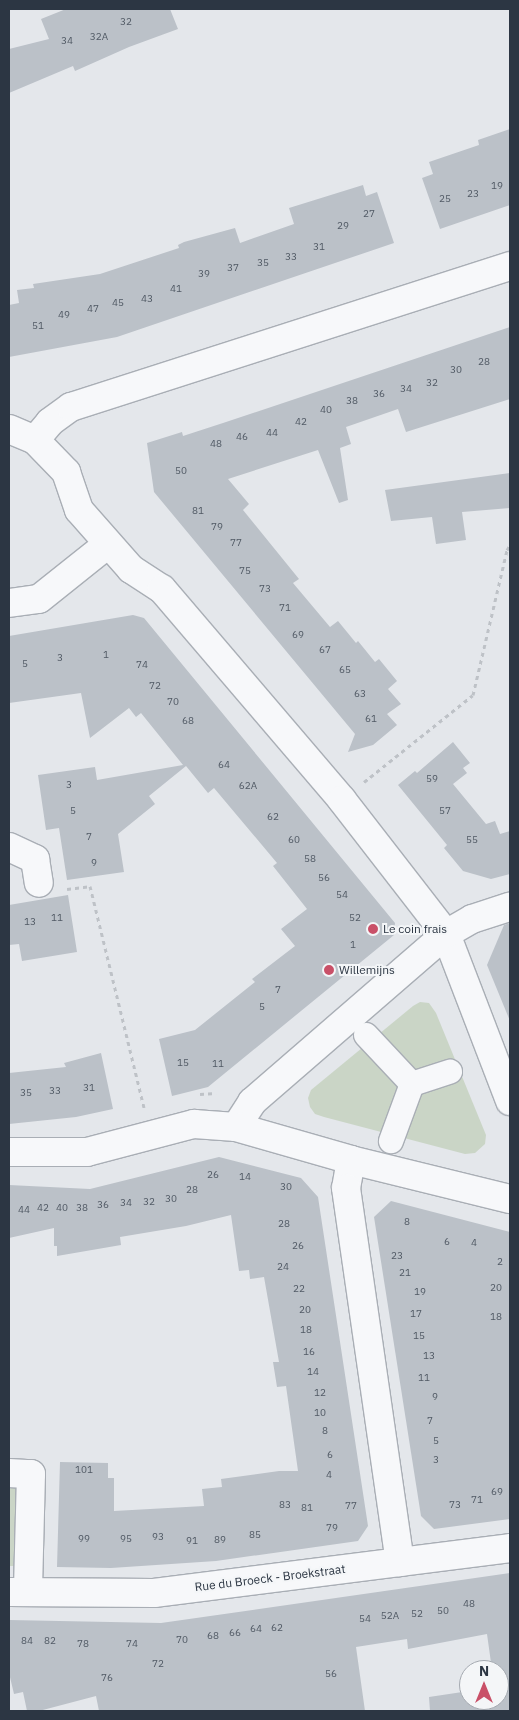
<!DOCTYPE html>
<style>
body{margin:0}
#map{position:relative;width:519px;height:1720px;overflow:hidden;background:#e4e7eb;font-family:"IBM Plex Sans",sans-serif}
div>[style]{position:absolute}
.green>*{inset:0;background:#cad5c6}
.building>*{inset:0;background:#bbc1c8}
.path>*{height:3px;margin-top:-1.5px;transform-origin:0;background:repeating-linear-gradient(90deg,#bec2c7 0 4px,transparent 0 8px)}
.roads{filter:drop-shadow(1px 0 #a9aeb5) drop-shadow(-1px 0 #a9aeb5) drop-shadow(0 1px #a9aeb5) drop-shadow(0 -1px #a9aeb5)}
.pedestrian>*{height:24px;margin:-12px;padding:0 12px;transform-origin:12px;border-radius:12px;background:#f7f8fa}
.minor>*{height:28px;margin:-14px;padding:0 14px;transform-origin:14px;border-radius:14px;background:#f7f8fa}
.dots>*{width:14px;height:14px;translate:-50% -50%;box-sizing:border-box;border:2px solid #f4f6f8;border-radius:50%}
span{translate:-50% -50%;white-space:nowrap;text-align:center;line-height:1.15;-webkit-text-stroke:4px #f4f6f8;paint-order:stroke}
.number-label{font-size:10px;color:#505964}
.number-label span{-webkit-text-stroke-width:0}
.poi-label{font-size:12px;color:#2c3643}
.left{translate:0 -50%;text-align:left}
.street-label{font-size:12px;color:#2c3643}
.frame{position:absolute;inset:0;border:10px solid #2c3643;pointer-events:none}
.north{position:absolute;left:459px;top:1660px;width:50px;height:50px;box-sizing:border-box;background:#f4f6f8;border:1px solid #a4a9b0;border-radius:50%;rotate:0deg;font-size:14px;font-weight:700;line-height:20px;text-align:center;color:#2c3643}
.north::after{content:'';display:block;margin:auto;width:18px;height:22px;background:#c95068;clip-path:polygon(50% 0,100% 100%,50% 72%,0 100%)}
</style>
<div id="map">
<div class="green">
<i style="clip-path:polygon(420px 1002px,429px 1003px,436px 1013px,486px 1135px,485px 1144px,475px 1153px,465px 1154px,324px 1117px,315px 1114px,310px 1107px,308px 1098px,311px 1090px,413px 1006px)"></i>
<i style="clip-path:polygon(9px 1484px,15px 1487px,18px 1496px,15px 1566px,9px 1566px)"></i>
</div>
<div class="building">
<i style="clip-path:polygon(66px 9px,170px 9px,178px 29px,129px 47px,75px 71px,73px 66px,9px 93px,9px 49px,49px 39px,41px 19px)"></i>
<i style="clip-path:polygon(510px 129px,510px 205px,440px 229px,422px 178px,433px 174px,429px 162px,479px 145px,478px 140px)"></i>
<i style="clip-path:polygon(363px 185px,366px 196px,377px 192px,394px 243px,117px 337px,9px 357px,9px 305px,19px 303px,17px 290px,34px 288px,33px 284px,100px 274px,179px 248px,178px 245px,184px 242px,235px 228px,240px 243px,294px 224px,289px 208px)"></i>
<i style="clip-path:polygon(510px 327px,510px 399px,406px 432px,398px 409px,346px 427px,351px 444px,340px 448px,348px 500px,339px 503px,318px 450px,228px 479px,249px 504px,243px 510px,299px 579px,293px 583px,330px 627px,338px 621px,356px 643px,358px 641px,375px 662px,379px 659px,397px 681px,388px 689px,401px 704px,387px 714px,397px 725px,373px 745px,348px 752px,355px 734px,154px 492px,147px 443px,182px 432px,183px 436px,223px 423px)"></i>
<i style="clip-path:polygon(510px 473px,510px 508px,462px 512px,466px 540px,436px 544px,432px 517px,391px 521px,385px 490px)"></i>
<i style="clip-path:polygon(133px 615px,144px 618px,395px 923px,394px 935px,208px 1087px,172px 1096px,159px 1039px,195px 1030px,255px 982px,252px 979px,295px 946px,281px 929px,307px 909px,273px 866px,277px 863px,214px 788px,208px 793px,186px 766px,149px 796px,155px 804px,118px 834px,124px 872px,67px 880px,59px 828px,46px 830px,38px 775px,95px 767px,97px 780px,183px 765px,141px 713px,136px 717px,129px 708px,90px 738px,81px 693px,9px 703px,9px 636px)"></i>
<i style="clip-path:polygon(453px 742px,470px 763px,463px 768px,467px 773px,453px 784px,486px 824px,495px 821px,500px 834px,510px 831px,510px 874px,491px 879px,463px 871px,444px 848px,447px 845px,398px 785px,415px 771px,417px 773px)"></i>
<i style="clip-path:polygon(68px 895px,77px 952px,22px 961px,19px 944px,9px 945px,9px 905px)"></i>
<i style="clip-path:polygon(510px 923px,510px 1021px,487px 965px,504px 925px)"></i>
<i style="clip-path:polygon(101px 1053px,113px 1109px,76px 1117px,9px 1124px,9px 1073px,66px 1067px,64px 1063px)"></i>
<i style="clip-path:polygon(219px 1157px,301px 1178px,318px 1197px,368px 1526px,358px 1541px,216px 1561px,111px 1568px,57px 1567px,60px 1462px,108px 1463px,108px 1478px,114px 1478px,114px 1511px,204px 1506px,202px 1489px,222px 1487px,221px 1479px,279px 1471px,298px 1471px,286px 1386px,277px 1387px,273px 1362px,279px 1362px,264px 1277px,250px 1279px,249px 1270px,239px 1271px,231px 1215px,186px 1226px,120px 1237px,121px 1245px,57px 1256px,57px 1246px,54px 1246px,54px 1228px,9px 1238px,9px 1185px,90px 1189px)"></i>
<i style="clip-path:polygon(391px 1201px,510px 1232px,510px 1519px,434px 1529px,421px 1516px,374px 1217px)"></i>
<i style="clip-path:polygon(510px 1573px,510px 1711px,430px 1711px,429px 1697px,469px 1691px,469px 1700px,499px 1700px,499px 1670px,492px 1670px,487px 1634px,408px 1649px,407px 1639px,356px 1647px,365px 1711px,99px 1711px,96px 1696px,39px 1711px,27px 1711px,23px 1692px,14px 1694px,9px 1673px,9px 1620px,161px 1623px)"></i>
</div>
<div class="path">
<i style="left:364px;top:782px;width:139px;rotate:-38.6deg"></i>
<i style="left:473px;top:695px;width:149px;rotate:-76.8deg"></i>
<i style="left:507px;top:550px;width:6px;rotate:-59deg"></i>
<i style="left:67px;top:889px;width:23px;rotate:-7deg"></i>
<i style="left:90px;top:886px;width:228px;rotate:76.3deg"></i>
<i style="left:200px;top:1094px;width:16px;rotate:-4deg"></i>
</div>
<div class="roads">
<div class="pedestrian">
<i style="left:366px;top:1035px;width:67px;rotate:46.8deg"></i>
<i style="left:412px;top:1084px;width:61px;rotate:110.2deg"></i>
<i style="left:412px;top:1084px;width:40px;rotate:-18deg"></i>
</div>
<div class="minor">
<i style="left:9px;top:429px;width:28px;rotate:23deg"></i>
<i style="left:35px;top:440px;width:45px;rotate:45.9deg"></i>
<i style="left:66px;top:472px;width:40px;rotate:71.1deg"></i>
<i style="left:79px;top:510px;width:79px;rotate:48.6deg"></i>
<i style="left:131px;top:569px;width:37px;rotate:33deg"></i>
<i style="left:162px;top:589px;width:277px;rotate:49.5deg"></i>
<i style="left:342px;top:800px;width:170px;rotate:52.2deg"></i>
<i style="left:446px;top:934px;width:179px;rotate:69deg"></i>
<i style="left:35px;top:440px;width:23px;rotate:-50deg"></i>
<i style="left:50px;top:422px;width:26px;rotate:-36deg"></i>
<i style="left:71px;top:407px;width:461px;rotate:-17.8deg"></i>
<i style="left:9px;top:603px;width:30px;rotate:-8deg"></i>
<i style="left:39px;top:599px;width:88px;rotate:-38.6deg"></i>
<i style="left:9px;top:847px;width:29px;rotate:25deg"></i>
<i style="left:35px;top:859px;width:24px;rotate:81deg"></i>
<i style="left:236px;top:1127px;width:30px;rotate:-57deg"></i>
<i style="left:252px;top:1102px;width:257px;rotate:-40.9deg"></i>
<i style="left:446px;top:934px;width:30px;rotate:-30deg"></i>
<i style="left:472px;top:919px;width:40px;rotate:-18deg"></i>
<i style="left:9px;top:1152px;width:78px"></i>
<i style="left:87px;top:1152px;width:111px;rotate:-14.7deg"></i>
<i style="left:194px;top:1124px;width:42px;rotate:4.1deg"></i>
<i style="left:236px;top:1127px;width:120px;rotate:16deg"></i>
<i style="left:351px;top:1160px;width:164px;rotate:13.8deg"></i>
<i style="left:351px;top:1160px;width:28px;rotate:100deg"></i>
<i style="left:346px;top:1188px;width:378px;rotate:81.8deg"></i>
<i style="left:9px;top:1473px;width:22px;rotate:3deg"></i>
<i style="left:31px;top:1474px;width:118px;rotate:91.5deg"></i>
<i style="left:9px;top:1592px;width:145px;rotate:0.4deg"></i>
<i style="left:154px;top:1593px;width:359px;rotate:-7.2deg"></i>
</div>
</div>
<div class="dots">
<i style="left:373px;top:929px;background:#c95068"></i>
<i style="left:329px;top:970px;background:#c95068"></i>
</div>
<div class="number-label">
<span style="left:126px;top:22px">32</span>
<span style="left:99px;top:37px">32A</span>
<span style="left:67px;top:41px">34</span>
<span style="left:497px;top:186px">19</span>
<span style="left:473px;top:194px">23</span>
<span style="left:445px;top:199px">25</span>
<span style="left:369px;top:214px">27</span>
<span style="left:343px;top:226px">29</span>
<span style="left:319px;top:247px">31</span>
<span style="left:291px;top:257px">33</span>
<span style="left:263px;top:263px">35</span>
<span style="left:233px;top:268px">37</span>
<span style="left:204px;top:274px">39</span>
<span style="left:176px;top:289px">41</span>
<span style="left:147px;top:299px">43</span>
<span style="left:118px;top:303px">45</span>
<span style="left:93px;top:309px">47</span>
<span style="left:64px;top:315px">49</span>
<span style="left:38px;top:326px">51</span>
<span style="left:484px;top:362px">28</span>
<span style="left:456px;top:370px">30</span>
<span style="left:432px;top:383px">32</span>
<span style="left:406px;top:389px">34</span>
<span style="left:379px;top:394px">36</span>
<span style="left:352px;top:401px">38</span>
<span style="left:326px;top:410px">40</span>
<span style="left:301px;top:422px">42</span>
<span style="left:272px;top:433px">44</span>
<span style="left:242px;top:437px">46</span>
<span style="left:216px;top:444px">48</span>
<span style="left:181px;top:471px">50</span>
<span style="left:198px;top:511px">81</span>
<span style="left:217px;top:527px">79</span>
<span style="left:236px;top:543px">77</span>
<span style="left:245px;top:571px">75</span>
<span style="left:265px;top:589px">73</span>
<span style="left:285px;top:608px">71</span>
<span style="left:298px;top:635px">69</span>
<span style="left:325px;top:650px">67</span>
<span style="left:106px;top:655px">1</span>
<span style="left:60px;top:658px">3</span>
<span style="left:25px;top:664px">5</span>
<span style="left:142px;top:665px">74</span>
<span style="left:345px;top:670px">65</span>
<span style="left:155px;top:686px">72</span>
<span style="left:360px;top:694px">63</span>
<span style="left:173px;top:702px">70</span>
<span style="left:371px;top:719px">61</span>
<span style="left:188px;top:721px">68</span>
<span style="left:224px;top:765px">64</span>
<span style="left:432px;top:779px">59</span>
<span style="left:69px;top:785px">3</span>
<span style="left:248px;top:786px">62A</span>
<span style="left:73px;top:811px">5</span>
<span style="left:445px;top:811px">57</span>
<span style="left:273px;top:817px">62</span>
<span style="left:89px;top:837px">7</span>
<span style="left:294px;top:840px">60</span>
<span style="left:472px;top:840px">55</span>
<span style="left:310px;top:859px">58</span>
<span style="left:94px;top:863px">9</span>
<span style="left:324px;top:878px">56</span>
<span style="left:342px;top:895px">54</span>
<span style="left:57px;top:918px">11</span>
<span style="left:355px;top:918px">52</span>
<span style="left:30px;top:922px">13</span>
<span style="left:353px;top:945px">1</span>
<span style="left:278px;top:990px">7</span>
<span style="left:262px;top:1007px">5</span>
<span style="left:183px;top:1063px">15</span>
<span style="left:218px;top:1064px">11</span>
<span style="left:89px;top:1088px">31</span>
<span style="left:55px;top:1091px">33</span>
<span style="left:26px;top:1093px">35</span>
<span style="left:213px;top:1175px">26</span>
<span style="left:245px;top:1177px">14</span>
<span style="left:286px;top:1187px">30</span>
<span style="left:192px;top:1190px">28</span>
<span style="left:171px;top:1199px">30</span>
<span style="left:149px;top:1202px">32</span>
<span style="left:126px;top:1203px">34</span>
<span style="left:103px;top:1205px">36</span>
<span style="left:43px;top:1208px">42</span>
<span style="left:62px;top:1208px">40</span>
<span style="left:82px;top:1208px">38</span>
<span style="left:24px;top:1210px">44</span>
<span style="left:407px;top:1222px">8</span>
<span style="left:284px;top:1224px">28</span>
<span style="left:447px;top:1242px">6</span>
<span style="left:474px;top:1243px">4</span>
<span style="left:298px;top:1246px">26</span>
<span style="left:397px;top:1256px">23</span>
<span style="left:500px;top:1262px">2</span>
<span style="left:283px;top:1267px">24</span>
<span style="left:405px;top:1273px">21</span>
<span style="left:496px;top:1288px">20</span>
<span style="left:299px;top:1289px">22</span>
<span style="left:420px;top:1292px">19</span>
<span style="left:305px;top:1310px">20</span>
<span style="left:416px;top:1314px">17</span>
<span style="left:496px;top:1317px">18</span>
<span style="left:306px;top:1330px">18</span>
<span style="left:419px;top:1336px">15</span>
<span style="left:309px;top:1352px">16</span>
<span style="left:429px;top:1356px">13</span>
<span style="left:313px;top:1372px">14</span>
<span style="left:424px;top:1378px">11</span>
<span style="left:320px;top:1393px">12</span>
<span style="left:435px;top:1397px">9</span>
<span style="left:320px;top:1413px">10</span>
<span style="left:430px;top:1421px">7</span>
<span style="left:325px;top:1431px">8</span>
<span style="left:436px;top:1441px">5</span>
<span style="left:330px;top:1455px">6</span>
<span style="left:436px;top:1460px">3</span>
<span style="left:84px;top:1470px">101</span>
<span style="left:329px;top:1475px">4</span>
<span style="left:497px;top:1492px">69</span>
<span style="left:477px;top:1500px">71</span>
<span style="left:285px;top:1505px">83</span>
<span style="left:455px;top:1505px">73</span>
<span style="left:351px;top:1506px">77</span>
<span style="left:307px;top:1508px">81</span>
<span style="left:332px;top:1528px">79</span>
<span style="left:255px;top:1535px">85</span>
<span style="left:158px;top:1537px">93</span>
<span style="left:84px;top:1539px">99</span>
<span style="left:126px;top:1539px">95</span>
<span style="left:220px;top:1540px">89</span>
<span style="left:192px;top:1541px">91</span>
<span style="left:469px;top:1604px">48</span>
<span style="left:443px;top:1611px">50</span>
<span style="left:417px;top:1614px">52</span>
<span style="left:390px;top:1616px">52A</span>
<span style="left:365px;top:1619px">54</span>
<span style="left:277px;top:1628px">62</span>
<span style="left:256px;top:1629px">64</span>
<span style="left:235px;top:1633px">66</span>
<span style="left:213px;top:1636px">68</span>
<span style="left:182px;top:1640px">70</span>
<span style="left:27px;top:1641px">84</span>
<span style="left:50px;top:1641px">82</span>
<span style="left:83px;top:1644px">78</span>
<span style="left:132px;top:1644px">74</span>
<span style="left:158px;top:1664px">72</span>
<span style="left:331px;top:1674px">56</span>
<span style="left:107px;top:1678px">76</span>
</div>
<div class="poi-label">
<span class="left" style="left:383px;top:929px">Le coin frais</span>
<span class="left" style="left:339px;top:970px">Willemijns</span>
</div>
<div class="street-label">
<span style="left:270px;top:1578px;rotate:-7deg">Rue du Broeck - Broekstraat</span>
</div>
<div class="frame"></div>
<div class="north">N</div>
</div>
